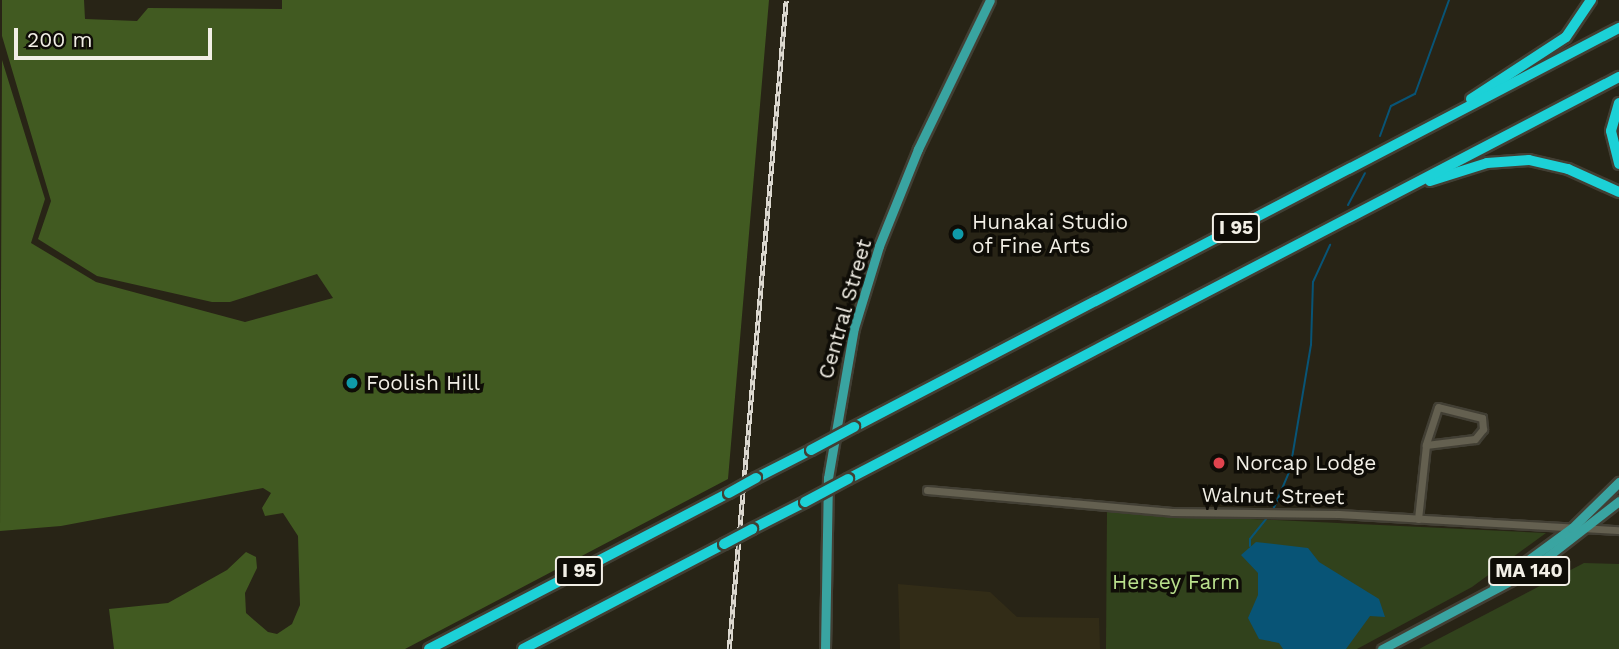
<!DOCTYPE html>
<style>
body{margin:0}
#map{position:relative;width:1619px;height:649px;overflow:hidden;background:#282416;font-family:"Work Sans",sans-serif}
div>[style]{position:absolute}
.built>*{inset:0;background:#322c17}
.green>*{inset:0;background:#31421c}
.forest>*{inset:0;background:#415a21}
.water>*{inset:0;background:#085476}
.stream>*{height:2px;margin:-1px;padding:0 1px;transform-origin:1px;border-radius:1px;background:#085476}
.roads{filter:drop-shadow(2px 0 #423f34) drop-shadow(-2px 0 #423f34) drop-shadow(0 2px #423f34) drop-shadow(0 -2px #423f34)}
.minor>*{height:7px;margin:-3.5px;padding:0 3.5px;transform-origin:3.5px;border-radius:3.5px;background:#646050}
.major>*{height:9px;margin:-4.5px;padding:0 4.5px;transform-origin:4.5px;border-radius:4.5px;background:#39a4a1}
.highway>*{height:10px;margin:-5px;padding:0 5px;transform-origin:5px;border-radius:5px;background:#1cd1d7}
.rail>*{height:4.5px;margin-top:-2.25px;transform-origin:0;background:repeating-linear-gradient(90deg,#0f0d07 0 5px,#dcd8cf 0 10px);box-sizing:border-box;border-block:2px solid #dcd8cf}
.bridges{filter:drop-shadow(2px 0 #423f34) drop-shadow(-2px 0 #423f34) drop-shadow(0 2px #423f34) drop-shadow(0 -2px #423f34)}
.highway-bridge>*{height:10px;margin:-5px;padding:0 5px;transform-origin:5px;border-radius:5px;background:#1cd1d7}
.dots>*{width:19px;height:19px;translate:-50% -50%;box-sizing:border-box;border:4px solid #0f0d07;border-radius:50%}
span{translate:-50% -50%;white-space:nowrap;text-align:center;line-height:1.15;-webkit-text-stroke:7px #0f0d07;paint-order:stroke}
.shield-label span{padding:2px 5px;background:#0f0d07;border:2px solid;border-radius:5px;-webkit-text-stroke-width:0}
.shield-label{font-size:19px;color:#f2efe6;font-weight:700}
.poi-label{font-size:21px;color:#f2efe6}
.left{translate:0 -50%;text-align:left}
.street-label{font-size:21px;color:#f2efe6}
.park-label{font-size:21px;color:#b9e08c}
.scale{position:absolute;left:14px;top:28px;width:198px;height:32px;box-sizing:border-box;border:4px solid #f2efe6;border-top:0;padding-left:9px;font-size:21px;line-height:24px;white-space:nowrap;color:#f2efe6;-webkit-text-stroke:5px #0f0d07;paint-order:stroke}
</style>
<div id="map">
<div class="built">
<i style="clip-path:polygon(898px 584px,990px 592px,1017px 617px,1099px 618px,1100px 649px,900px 649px)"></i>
</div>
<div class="green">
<i style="clip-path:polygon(1107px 512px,1546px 533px,1472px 587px,1357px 649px,1106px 649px)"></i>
<i style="clip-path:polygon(1584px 563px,1619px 564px,1619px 649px,1419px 649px)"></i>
</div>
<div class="forest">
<i style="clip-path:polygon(2px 0,84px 0,85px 19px,137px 21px,148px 8px,282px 9px,282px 0,769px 0,728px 479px,405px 649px,114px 649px,109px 609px,168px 603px,227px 570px,246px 552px,256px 557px,257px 568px,245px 593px,246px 613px,268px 632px,277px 634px,292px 624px,300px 605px,298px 536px,283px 513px,265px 516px,262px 508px,271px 493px,263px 488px,61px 526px,0 531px,2px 60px,45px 199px,31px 243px,96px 282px,245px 322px,333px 298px,317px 274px,230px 302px,212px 302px,97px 276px,38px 239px,51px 201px,2px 36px)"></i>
</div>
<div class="water">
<i style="clip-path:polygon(1256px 542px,1308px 548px,1319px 562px,1379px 599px,1385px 617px,1370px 616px,1346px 649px,1283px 649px,1279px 643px,1259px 639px,1248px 618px,1258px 595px,1258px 573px,1241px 555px)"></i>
</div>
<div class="stream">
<i style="left:1380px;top:136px;width:32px;rotate:-70deg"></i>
<i style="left:1391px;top:106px;width:27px;rotate:-27deg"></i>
<i style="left:1415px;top:94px;width:100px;rotate:-70.1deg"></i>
<i style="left:1348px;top:205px;width:36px;rotate:-62deg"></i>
<i style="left:1273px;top:510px;width:43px;rotate:-67deg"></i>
<i style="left:1290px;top:470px;width:127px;rotate:-80.5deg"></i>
<i style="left:1311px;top:345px;width:63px;rotate:-88.2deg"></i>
<i style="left:1313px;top:282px;width:41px;rotate:-65.3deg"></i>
<i style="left:1250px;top:546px;width:7px;rotate:-90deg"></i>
<i style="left:1250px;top:539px;width:28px;rotate:-51deg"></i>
</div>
<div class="roads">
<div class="minor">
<i style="left:927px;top:490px;width:246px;rotate:5.1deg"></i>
<i style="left:1172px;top:512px;width:166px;rotate:0.7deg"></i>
<i style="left:1338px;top:514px;width:281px;rotate:3.3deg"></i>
<i style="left:1418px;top:519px;width:74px;rotate:-83.8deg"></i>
<i style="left:1426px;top:445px;width:49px;rotate:-7deg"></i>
<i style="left:1475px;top:439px;width:13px;rotate:-51deg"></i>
<i style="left:1483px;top:429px;width:11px;rotate:-95deg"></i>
<i style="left:1482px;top:418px;width:45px;rotate:-166deg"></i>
<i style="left:1438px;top:407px;width:40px;rotate:108deg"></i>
</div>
<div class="major">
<i style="left:1494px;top:585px;width:97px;rotate:-36.2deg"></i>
<i style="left:1572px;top:528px;width:66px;rotate:-44.4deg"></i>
<i style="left:825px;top:649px;width:171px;rotate:-89deg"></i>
<i style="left:828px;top:478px;width:152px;rotate:-80.2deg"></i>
<i style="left:854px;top:328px;width:86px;rotate:-73deg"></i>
<i style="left:879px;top:246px;width:105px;rotate:-68.1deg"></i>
<i style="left:918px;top:149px;width:165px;rotate:-64.2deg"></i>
<i style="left:1382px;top:649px;width:166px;rotate:-28deg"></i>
<i style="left:1529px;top:571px;width:114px;rotate:-37.9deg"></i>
</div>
<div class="highway">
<i style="left:1471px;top:99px;width:113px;rotate:-33.1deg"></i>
<i style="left:1566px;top:37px;width:45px;rotate:-56deg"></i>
<i style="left:1619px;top:103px;width:29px;rotate:106deg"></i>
<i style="left:1611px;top:131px;width:34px;rotate:76deg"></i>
<i style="left:1430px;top:181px;width:60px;rotate:-17.5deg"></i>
<i style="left:1487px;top:163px;width:42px;rotate:-4.1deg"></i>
<i style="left:1529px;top:160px;width:40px;rotate:13deg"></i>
<i style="left:1568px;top:169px;width:56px;rotate:24.3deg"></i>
<i style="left:854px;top:427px;width:863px;rotate:-27.55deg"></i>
<i style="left:756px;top:478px;width:62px;rotate:-27deg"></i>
<i style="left:848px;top:479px;width:870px;rotate:-27.54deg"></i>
<i style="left:752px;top:529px;width:59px;rotate:-27deg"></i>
<i style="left:429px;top:649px;width:338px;rotate:-27.5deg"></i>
<i style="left:523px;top:649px;width:227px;rotate:-27.6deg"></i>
</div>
</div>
<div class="rail">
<i style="left:729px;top:649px;width:651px;rotate:-84.98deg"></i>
</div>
<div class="bridges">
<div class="highway-bridge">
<i style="left:811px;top:450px;width:49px;rotate:-28.1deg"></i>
<i style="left:729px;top:493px;width:31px;rotate:-29deg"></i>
<i style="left:805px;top:502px;width:49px;rotate:-28.1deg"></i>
<i style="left:724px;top:544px;width:32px;rotate:-28deg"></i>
</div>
</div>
<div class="dots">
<i style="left:958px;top:234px;background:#0f9aa8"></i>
<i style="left:352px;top:383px;background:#0f9aa8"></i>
<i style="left:1219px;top:463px;background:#e0444e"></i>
</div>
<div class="shield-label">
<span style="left:1236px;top:228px">I 95</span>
<span style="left:579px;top:571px">I 95</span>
<span style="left:1529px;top:571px">MA 140</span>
</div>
<div class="poi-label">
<span class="left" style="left:972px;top:234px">Hunakai Studio<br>of Fine Arts</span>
<span class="left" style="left:366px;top:383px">Foolish Hill</span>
<span class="left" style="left:1235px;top:463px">Norcap Lodge</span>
</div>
<div class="street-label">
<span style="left:845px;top:309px;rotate:-74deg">Central Street</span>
<span style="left:1273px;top:496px;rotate:1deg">Walnut Street</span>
</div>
<div class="park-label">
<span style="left:1176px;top:582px">Hersey Farm</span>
</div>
<div class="scale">200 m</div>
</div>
